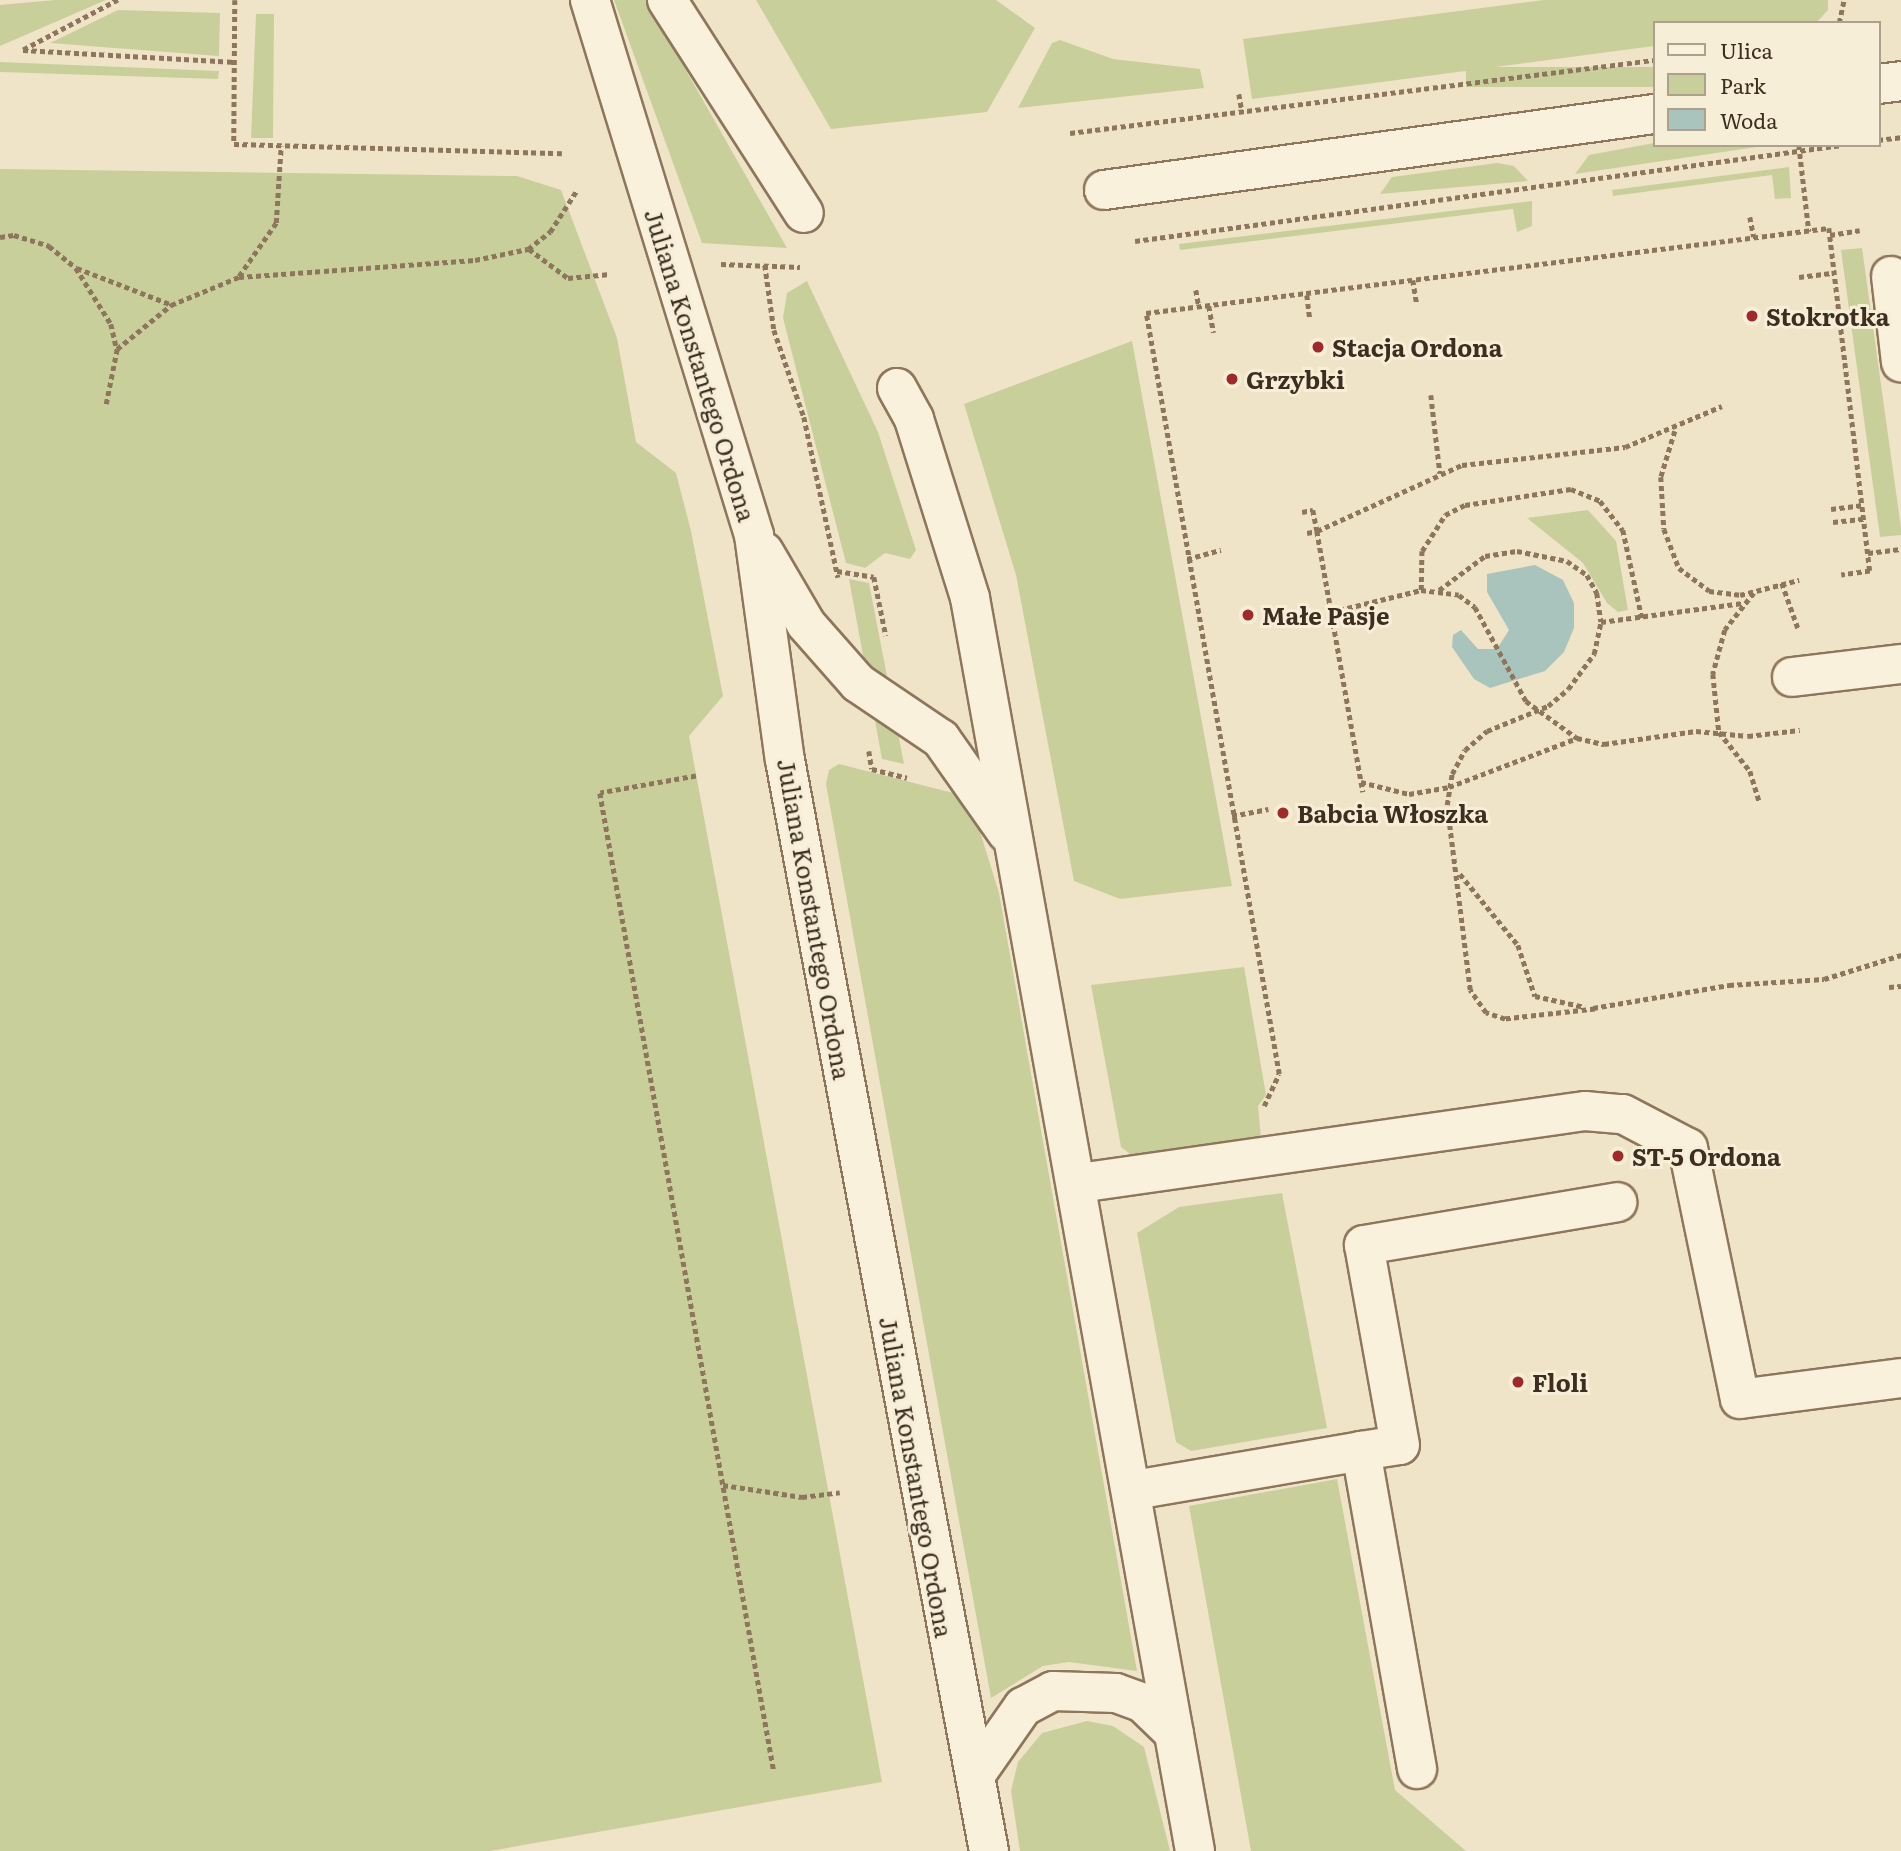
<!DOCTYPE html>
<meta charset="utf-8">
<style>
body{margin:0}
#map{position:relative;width:1901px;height:1851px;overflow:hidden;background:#f0e4c8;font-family:Literata,serif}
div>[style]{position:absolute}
.green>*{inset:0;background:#c9cf9b;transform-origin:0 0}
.water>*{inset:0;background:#a9c4bc}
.path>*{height:4.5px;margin-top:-2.25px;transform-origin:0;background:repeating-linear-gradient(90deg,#8d765c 0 5px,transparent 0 8.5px)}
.roads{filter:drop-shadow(2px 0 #8d765c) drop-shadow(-2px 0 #8d765c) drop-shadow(0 2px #8d765c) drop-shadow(0 -2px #8d765c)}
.minor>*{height:38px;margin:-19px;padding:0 19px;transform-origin:19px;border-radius:19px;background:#faf1dc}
.dots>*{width:19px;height:19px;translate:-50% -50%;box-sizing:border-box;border:4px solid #f7eed8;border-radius:50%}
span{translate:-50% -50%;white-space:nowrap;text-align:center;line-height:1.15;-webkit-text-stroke:6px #f7eed8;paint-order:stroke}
.poi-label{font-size:24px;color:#3d2e20;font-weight:700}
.left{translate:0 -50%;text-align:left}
.street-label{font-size:24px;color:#3d2e20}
.legend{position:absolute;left:1653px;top:21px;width:228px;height:126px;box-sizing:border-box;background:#f7eed8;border:2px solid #ada18e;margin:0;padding:9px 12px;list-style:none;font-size:21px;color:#3d2e20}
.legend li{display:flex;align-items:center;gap:14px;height:35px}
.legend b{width:35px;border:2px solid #ada18e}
</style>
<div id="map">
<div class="green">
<i style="clip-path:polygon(55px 0,106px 0,0 46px,0 5px)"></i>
<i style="clip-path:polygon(614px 0,646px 0,787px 248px,702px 243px)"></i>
<i style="clip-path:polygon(756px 0,996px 0,1035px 28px,987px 112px,831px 129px)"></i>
<i style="clip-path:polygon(1544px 0,1828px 0,1828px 10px,1816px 23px,1654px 23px,1654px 46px,1252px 99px,1243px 39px)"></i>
<i style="clip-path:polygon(118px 10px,220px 13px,219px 56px,50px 43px)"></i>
<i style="clip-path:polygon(256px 14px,274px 14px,273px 138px,251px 138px)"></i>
<i style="clip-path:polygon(1060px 40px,1113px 59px,1200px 69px,1204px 88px,1018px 108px,1052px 43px)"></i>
<i style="clip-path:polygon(0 62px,219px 71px,218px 79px,0 72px)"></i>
<i style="left:1654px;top:67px;width:20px;height:188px;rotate:90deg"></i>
<i style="clip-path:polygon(1654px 143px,1654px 145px,1770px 145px,1575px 174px,1589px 155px)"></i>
<i style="clip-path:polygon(1497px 163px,1514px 166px,1528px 181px,1380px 194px,1392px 177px)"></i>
<i style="clip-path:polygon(1789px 167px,1791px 198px,1775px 199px,1772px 175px,1613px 196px,1612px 190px)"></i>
<i style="clip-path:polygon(0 169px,517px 176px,561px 190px,617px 338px,636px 442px,676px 473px,691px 531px,723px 696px,689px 736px,882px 1782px,490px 1851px,0 1851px)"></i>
<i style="clip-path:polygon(1532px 201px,1532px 226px,1517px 232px,1513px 209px,1180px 250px,1179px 244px)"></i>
<i style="clip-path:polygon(1862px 248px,1901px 528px,1901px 535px,1880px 537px,1841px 250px)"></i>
<i style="clip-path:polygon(807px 281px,878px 432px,916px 550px,910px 559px,885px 553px,865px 568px,846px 563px,783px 318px,787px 293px)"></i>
<i style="clip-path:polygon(1132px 341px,1232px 886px,1120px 899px,1074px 881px,1016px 575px,964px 404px)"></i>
<i style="clip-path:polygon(1588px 510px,1616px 541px,1628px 610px,1618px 612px,1607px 603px,1583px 563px,1527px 518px)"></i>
<i style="clip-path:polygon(849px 579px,869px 583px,904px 764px,882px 759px)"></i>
<i style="clip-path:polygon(839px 764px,969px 797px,974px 812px,999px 893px,1137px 1671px,1069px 1662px,1043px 1666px,991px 1698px,826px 784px,829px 770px)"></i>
<i style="clip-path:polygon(1244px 967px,1266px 1095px,1258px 1106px,1261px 1137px,1146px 1159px,1130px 1154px,1121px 1147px,1091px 985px)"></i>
<i style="clip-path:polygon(1282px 1193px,1327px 1428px,1191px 1451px,1176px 1442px,1137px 1233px,1179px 1207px)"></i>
<i style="clip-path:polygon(1337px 1479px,1395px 1790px,1466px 1851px,1251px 1851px,1189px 1506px)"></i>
<i style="clip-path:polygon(1087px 1721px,1113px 1726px,1144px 1747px,1170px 1851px,1020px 1851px,1011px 1791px,1018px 1762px,1042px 1733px)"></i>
</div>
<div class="water">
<i style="clip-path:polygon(1535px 565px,1563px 580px,1574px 603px,1574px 628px,1564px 652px,1545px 671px,1490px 688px,1474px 679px,1452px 647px,1453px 635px,1461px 630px,1478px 649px,1497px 649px,1509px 630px,1487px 592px,1487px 574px)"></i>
</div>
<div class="path">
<i style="left:118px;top:0;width:107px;rotate:152.2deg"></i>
<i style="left:23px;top:50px;width:213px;rotate:3.2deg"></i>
<i style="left:235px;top:0;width:144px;rotate:90.4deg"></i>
<i style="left:234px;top:144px;width:328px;rotate:1.6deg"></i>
<i style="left:1839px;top:23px;width:24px;rotate:-78deg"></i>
<i style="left:1239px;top:94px;width:17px;rotate:80deg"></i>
<i style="left:1070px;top:133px;width:589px;rotate:-7.13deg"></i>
<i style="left:1878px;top:140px;width:23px;rotate:-7deg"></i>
<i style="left:1799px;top:145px;width:87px;rotate:83.4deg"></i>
<i style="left:1750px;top:217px;width:20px;rotate:79deg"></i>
<i style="left:1830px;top:235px;width:30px;rotate:-9deg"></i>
<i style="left:0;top:237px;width:14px;rotate:-8deg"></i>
<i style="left:14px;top:235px;width:37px;rotate:17deg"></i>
<i style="left:49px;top:246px;width:35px;rotate:39deg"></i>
<i style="left:76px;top:268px;width:66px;rotate:58deg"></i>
<i style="left:111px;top:324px;width:26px;rotate:77deg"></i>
<i style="left:1135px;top:241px;width:713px;rotate:-7.73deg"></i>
<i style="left:529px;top:249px;width:49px;rotate:36.6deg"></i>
<i style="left:568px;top:278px;width:42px;rotate:-5.4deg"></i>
<i style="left:721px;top:264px;width:79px;rotate:2.2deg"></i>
<i style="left:765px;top:265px;width:66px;rotate:82.1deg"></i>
<i style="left:774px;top:330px;width:92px;rotate:71deg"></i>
<i style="left:804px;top:417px;width:164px;rotate:78deg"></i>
<i style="left:77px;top:268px;width:100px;rotate:21.2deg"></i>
<i style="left:239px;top:276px;width:65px;rotate:-55.1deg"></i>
<i style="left:276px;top:223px;width:77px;rotate:-86.3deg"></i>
<i style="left:1799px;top:277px;width:35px;rotate:-7deg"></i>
<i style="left:1413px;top:280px;width:25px;rotate:81deg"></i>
<i style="left:1196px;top:290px;width:17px;rotate:80deg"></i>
<i style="left:1307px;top:295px;width:23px;rotate:83deg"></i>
<i style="left:1209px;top:306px;width:27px;rotate:80deg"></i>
<i style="left:1431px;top:395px;width:79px;rotate:83.4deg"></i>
<i style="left:106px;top:404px;width:56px;rotate:-78.7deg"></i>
<i style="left:117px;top:349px;width:70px;rotate:-39.2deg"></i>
<i style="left:171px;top:305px;width:74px;rotate:-22.4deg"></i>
<i style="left:239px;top:277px;width:237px;rotate:-4.1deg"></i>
<i style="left:475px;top:260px;width:54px;rotate:-11.7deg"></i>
<i style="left:528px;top:249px;width:28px;rotate:-38deg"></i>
<i style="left:550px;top:232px;width:50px;rotate:-57.3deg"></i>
<i style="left:1675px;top:431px;width:48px;rotate:106.9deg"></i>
<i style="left:1661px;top:477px;width:52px;rotate:86.7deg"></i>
<i style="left:1664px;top:529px;width:42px;rotate:69deg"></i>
<i style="left:1679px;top:568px;width:38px;rotate:37deg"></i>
<i style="left:1709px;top:591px;width:31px;rotate:7deg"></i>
<i style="left:1740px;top:595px;width:61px;rotate:-14.3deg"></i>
<i style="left:1831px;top:509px;width:31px;rotate:-7deg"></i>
<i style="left:1302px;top:512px;width:11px;rotate:-10deg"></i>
<i style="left:1313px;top:510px;width:21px;rotate:79deg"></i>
<i style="left:1317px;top:531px;width:159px;rotate:-24.5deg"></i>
<i style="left:1462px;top:465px;width:164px;rotate:-6.3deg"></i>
<i style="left:1625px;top:447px;width:105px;rotate:-22.9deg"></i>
<i style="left:1833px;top:522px;width:31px;rotate:-6deg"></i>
<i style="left:1307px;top:533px;width:10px;rotate:-11deg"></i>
<i style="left:1317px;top:531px;width:265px;rotate:80deg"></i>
<i style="left:1868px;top:553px;width:33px;rotate:-7deg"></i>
<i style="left:1187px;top:559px;width:35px;rotate:-15deg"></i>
<i style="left:837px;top:571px;width:37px;rotate:9deg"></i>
<i style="left:874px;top:577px;width:60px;rotate:78.5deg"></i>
<i style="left:1782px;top:583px;width:48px;rotate:70.4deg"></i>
<i style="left:1421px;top:590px;width:39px;rotate:-89deg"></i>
<i style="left:1422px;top:551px;width:43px;rotate:-57.4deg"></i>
<i style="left:1445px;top:515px;width:22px;rotate:-27deg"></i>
<i style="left:1465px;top:505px;width:107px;rotate:-8.6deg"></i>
<i style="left:1571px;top:489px;width:31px;rotate:22deg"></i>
<i style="left:1600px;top:501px;width:37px;rotate:52deg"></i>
<i style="left:1623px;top:530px;width:90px;rotate:77.8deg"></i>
<i style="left:1439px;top:590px;width:57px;rotate:-36.5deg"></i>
<i style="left:1485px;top:556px;width:32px;rotate:-9deg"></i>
<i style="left:1517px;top:551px;width:51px;rotate:11.3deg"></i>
<i style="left:1567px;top:561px;width:24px;rotate:35deg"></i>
<i style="left:1587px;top:575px;width:21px;rotate:61deg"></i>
<i style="left:1597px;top:593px;width:29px;rotate:82deg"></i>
<i style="left:1601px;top:622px;width:143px;rotate:-7.6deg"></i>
<i style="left:1754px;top:593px;width:47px;rotate:128.1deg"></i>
<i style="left:1725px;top:630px;width:46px;rotate:105.3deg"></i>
<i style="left:1713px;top:674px;width:58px;rotate:84.1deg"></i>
<i style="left:1719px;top:732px;width:50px;rotate:51.5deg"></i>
<i style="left:1750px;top:771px;width:31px;rotate:73deg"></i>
<i style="left:1331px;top:612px;width:93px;rotate:-13.7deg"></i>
<i style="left:1421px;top:590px;width:38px;rotate:7deg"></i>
<i style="left:1459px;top:595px;width:20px;rotate:37deg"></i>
<i style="left:1475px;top:607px;width:107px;rotate:61.5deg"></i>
<i style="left:1526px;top:701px;width:63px;rotate:36deg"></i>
<i style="left:869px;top:751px;width:18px;rotate:81deg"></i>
<i style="left:872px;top:769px;width:36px;rotate:14deg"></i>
<i style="left:696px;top:776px;width:97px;rotate:170deg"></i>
<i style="left:600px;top:793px;width:994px;rotate:79.92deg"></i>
<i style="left:1361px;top:782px;width:49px;rotate:14deg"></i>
<i style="left:1409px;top:794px;width:41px;rotate:-9.9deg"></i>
<i style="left:1449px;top:787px;width:137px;rotate:-20.9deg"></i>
<i style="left:1577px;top:738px;width:28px;rotate:13deg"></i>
<i style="left:1604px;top:744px;width:93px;rotate:-8deg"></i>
<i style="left:1696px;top:731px;width:52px;rotate:5.5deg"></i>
<i style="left:1748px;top:736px;width:52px;rotate:-6.6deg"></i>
<i style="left:1232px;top:816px;width:37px;rotate:-11deg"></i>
<i style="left:1460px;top:874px;width:92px;rotate:50.8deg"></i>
<i style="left:1518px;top:945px;width:54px;rotate:71.6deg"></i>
<i style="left:1535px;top:996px;width:51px;rotate:12.4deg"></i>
<i style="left:1889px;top:987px;width:12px;rotate:-5deg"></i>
<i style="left:1593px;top:1008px;width:138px;rotate:-9.6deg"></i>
<i style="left:1729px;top:985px;width:95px;rotate:-3.6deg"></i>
<i style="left:1824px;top:979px;width:81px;rotate:-17.3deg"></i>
<i style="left:1595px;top:1009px;width:91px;rotate:173.7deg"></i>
<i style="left:1505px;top:1019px;width:20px;rotate:-162deg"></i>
<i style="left:1486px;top:1013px;width:28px;rotate:-125deg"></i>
<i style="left:1470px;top:990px;width:186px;rotate:-97.1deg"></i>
<i style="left:1447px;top:805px;width:31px;rotate:-81deg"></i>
<i style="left:1452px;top:774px;width:27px;rotate:-62deg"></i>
<i style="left:1465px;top:750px;width:29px;rotate:-41deg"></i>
<i style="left:1487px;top:731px;width:66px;rotate:-22.3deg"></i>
<i style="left:1548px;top:706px;width:26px;rotate:-40deg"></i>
<i style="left:1568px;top:689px;width:44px;rotate:-53.4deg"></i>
<i style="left:1594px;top:654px;width:33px;rotate:-78deg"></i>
<i style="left:1264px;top:1106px;width:35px;rotate:-65deg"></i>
<i style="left:1279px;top:1074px;width:773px;rotate:-99.91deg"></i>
<i style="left:1146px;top:313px;width:688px;rotate:-7.09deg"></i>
<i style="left:1829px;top:228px;width:345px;rotate:83.2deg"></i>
<i style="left:1870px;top:571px;width:29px;rotate:172deg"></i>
<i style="left:723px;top:1485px;width:80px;rotate:8.6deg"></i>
<i style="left:802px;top:1497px;width:38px;rotate:-7deg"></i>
</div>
<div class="roads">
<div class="minor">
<i style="left:590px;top:0;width:560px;rotate:72.96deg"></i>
<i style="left:754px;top:535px;width:227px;rotate:82.2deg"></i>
<i style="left:785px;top:760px;width:1110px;rotate:79.41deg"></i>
<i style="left:667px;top:0;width:253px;rotate:57.3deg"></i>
<i style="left:1878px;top:84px;width:23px;rotate:-7deg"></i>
<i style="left:1104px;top:190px;width:555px;rotate:-7.87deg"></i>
<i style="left:1891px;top:276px;width:87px;rotate:83.4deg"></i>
<i style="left:897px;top:388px;width:35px;rotate:61deg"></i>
<i style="left:914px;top:419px;width:188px;rotate:72.6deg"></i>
<i style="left:970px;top:598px;width:1273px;rotate:79.82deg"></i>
<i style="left:764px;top:552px;width:83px;rotate:59.7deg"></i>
<i style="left:806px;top:624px;width:79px;rotate:48.6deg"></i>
<i style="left:858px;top:683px;width:100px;rotate:34deg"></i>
<i style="left:941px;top:739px;width:115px;rotate:54.9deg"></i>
<i style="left:1792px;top:677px;width:110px;rotate:-6.8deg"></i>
<i style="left:1079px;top:1183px;width:511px;rotate:-8.1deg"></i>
<i style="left:1585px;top:1111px;width:38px;rotate:5deg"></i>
<i style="left:1623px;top:1114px;width:73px;rotate:27.6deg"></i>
<i style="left:1688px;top:1148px;width:256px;rotate:78.3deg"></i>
<i style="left:1740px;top:1399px;width:162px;rotate:-7.4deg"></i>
<i style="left:1361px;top:1451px;width:39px;rotate:-9deg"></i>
<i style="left:1400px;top:1445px;width:203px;rotate:-100.2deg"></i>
<i style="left:1364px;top:1245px;width:257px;rotate:-9.6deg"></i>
<i style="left:1134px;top:1490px;width:230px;rotate:-9.7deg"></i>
<i style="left:1361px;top:1451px;width:323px;rotate:80deg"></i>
<i style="left:976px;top:1774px;width:82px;rotate:-55deg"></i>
<i style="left:1023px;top:1707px;width:34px;rotate:-28deg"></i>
<i style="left:1053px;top:1691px;width:63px;rotate:1.8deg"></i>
<i style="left:1116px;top:1693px;width:29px;rotate:20deg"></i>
<i style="left:1143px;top:1703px;width:43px;rotate:44.1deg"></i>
</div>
</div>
<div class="dots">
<i style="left:1752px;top:316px;background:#9e2a2b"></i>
<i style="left:1318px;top:347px;background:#9e2a2b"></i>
<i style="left:1232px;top:379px;background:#9e2a2b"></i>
<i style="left:1248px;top:615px;background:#9e2a2b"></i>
<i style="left:1283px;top:813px;background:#9e2a2b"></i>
<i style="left:1618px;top:1156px;background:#9e2a2b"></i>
<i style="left:1518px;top:1382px;background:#9e2a2b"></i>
</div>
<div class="poi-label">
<span class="left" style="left:1766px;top:316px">Stokrotka</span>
<span class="left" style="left:1332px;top:347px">Stacja Ordona</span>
<span class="left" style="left:1246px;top:379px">Grzybki</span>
<span class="left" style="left:1262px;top:615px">Małe Pasje</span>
<span class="left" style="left:1297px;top:813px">Babcia Włoszka</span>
<span class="left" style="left:1632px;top:1156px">ST-5 Ordona</span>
<span class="left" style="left:1532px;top:1382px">Floli</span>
</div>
<div class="street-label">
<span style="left:701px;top:365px;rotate:73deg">Juliana Konstantego Ordona</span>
<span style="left:815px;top:919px;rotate:80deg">Juliana Konstantego Ordona</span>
<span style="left:917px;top:1477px;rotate:80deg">Juliana Konstantego Ordona</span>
</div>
<ul class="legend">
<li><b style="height:9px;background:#faf1dc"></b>Ulica</li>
<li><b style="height:19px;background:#c9cf9b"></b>Park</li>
<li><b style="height:19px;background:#a9c4bc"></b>Woda</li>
</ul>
</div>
